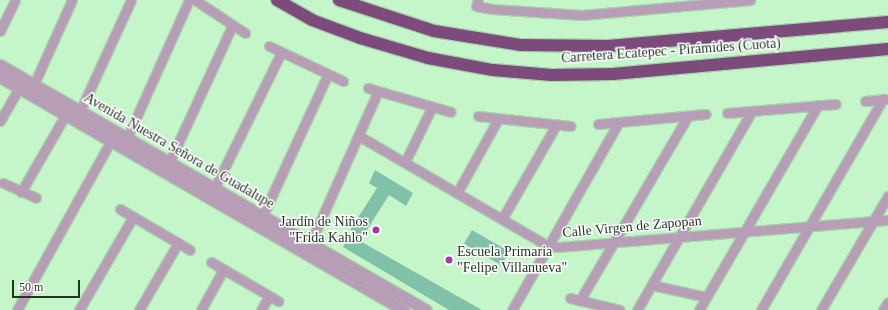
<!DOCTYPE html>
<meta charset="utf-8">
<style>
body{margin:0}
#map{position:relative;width:888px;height:310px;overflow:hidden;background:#c5f6ca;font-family:Georgia,serif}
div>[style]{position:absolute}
.building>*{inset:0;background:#80c1a7;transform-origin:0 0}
.roads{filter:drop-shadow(1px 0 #a8d3ac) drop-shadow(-1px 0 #a8d3ac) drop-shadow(0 1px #a8d3ac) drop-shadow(0 -1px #a8d3ac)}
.minor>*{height:9px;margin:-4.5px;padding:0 4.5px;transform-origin:4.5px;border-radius:4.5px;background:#b79eb6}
.tertiary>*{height:11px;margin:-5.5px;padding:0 5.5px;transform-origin:5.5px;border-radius:5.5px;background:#b79eb6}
.motorway>*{height:12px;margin:-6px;padding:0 6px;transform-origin:6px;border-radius:6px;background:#7d4a7c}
.dots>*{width:11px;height:11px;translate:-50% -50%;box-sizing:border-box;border:2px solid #fff;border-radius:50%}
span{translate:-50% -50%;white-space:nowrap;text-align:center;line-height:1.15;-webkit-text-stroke:3px #fff;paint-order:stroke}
.street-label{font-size:14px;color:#223524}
.poi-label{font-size:14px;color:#223524}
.right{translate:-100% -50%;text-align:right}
.left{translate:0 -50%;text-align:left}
.scale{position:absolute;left:12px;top:280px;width:68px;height:18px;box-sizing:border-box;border:2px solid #223524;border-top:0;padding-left:5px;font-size:12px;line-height:14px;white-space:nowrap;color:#223524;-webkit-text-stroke:3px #fff;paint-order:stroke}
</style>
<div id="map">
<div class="building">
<i style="clip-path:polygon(375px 170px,413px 193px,406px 206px,389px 195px,360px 241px,482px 310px,449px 310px,343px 247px,352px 231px,350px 230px,377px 188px,369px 183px)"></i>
<i style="left:472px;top:230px;width:43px;height:16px;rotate:30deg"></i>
</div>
<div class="roads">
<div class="minor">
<i style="left:195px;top:0;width:60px;rotate:33.4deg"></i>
<i style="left:478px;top:0;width:6px;rotate:108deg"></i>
<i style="left:476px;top:6px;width:17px;rotate:10deg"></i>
<i style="left:493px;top:9px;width:89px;rotate:3.9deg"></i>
<i style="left:582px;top:15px;width:169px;rotate:-5.1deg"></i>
<i style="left:0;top:31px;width:34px;rotate:-64deg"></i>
<i style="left:269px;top:46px;width:82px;rotate:25.3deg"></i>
<i style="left:34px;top:84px;width:92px;rotate:-65.7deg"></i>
<i style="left:368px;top:88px;width:86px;rotate:16.1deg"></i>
<i style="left:865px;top:101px;width:22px;rotate:-5deg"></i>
<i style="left:80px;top:111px;width:122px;rotate:-65.3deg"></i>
<i style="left:727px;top:113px;width:109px;rotate:-4.7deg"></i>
<i style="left:478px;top:116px;width:93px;rotate:6.2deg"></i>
<i style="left:0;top:121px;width:38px;rotate:-60deg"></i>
<i style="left:598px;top:124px;width:108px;rotate:-5.3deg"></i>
<i style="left:359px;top:136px;width:219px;rotate:30.2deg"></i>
<i style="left:548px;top:246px;width:10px;rotate:6deg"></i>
<i style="left:558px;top:247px;width:331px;rotate:-4.7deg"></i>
<i style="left:127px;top:138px;width:151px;rotate:-65.8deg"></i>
<i style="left:405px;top:162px;width:61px;rotate:-63.9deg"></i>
<i style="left:169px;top:163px;width:151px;rotate:-65.3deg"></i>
<i style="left:3px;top:183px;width:36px;rotate:24deg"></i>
<i style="left:214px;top:189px;width:152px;rotate:-63.8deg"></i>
<i style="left:21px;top:192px;width:90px;rotate:-60deg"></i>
<i style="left:457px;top:193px;width:85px;rotate:-61deg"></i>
<i style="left:120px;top:209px;width:81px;rotate:30.4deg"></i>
<i style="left:262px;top:217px;width:157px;rotate:-65.2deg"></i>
<i style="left:502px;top:219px;width:108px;rotate:-60.1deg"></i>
<i style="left:310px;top:244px;width:167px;rotate:-66deg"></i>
<i style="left:211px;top:262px;width:78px;rotate:30.2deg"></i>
<i style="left:652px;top:285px;width:55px;rotate:12.5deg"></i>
<i style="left:570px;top:298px;width:51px;rotate:13.5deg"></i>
<i style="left:580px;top:300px;width:213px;rotate:-59.6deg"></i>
<i style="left:17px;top:310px;width:200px;rotate:-61deg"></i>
<i style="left:79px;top:310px;width:108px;rotate:-59.9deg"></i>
<i style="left:139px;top:310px;width:78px;rotate:-59.8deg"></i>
<i style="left:201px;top:310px;width:46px;rotate:-61.2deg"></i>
<i style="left:261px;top:310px;width:16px;rotate:-60deg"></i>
<i style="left:512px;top:310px;width:216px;rotate:-60.4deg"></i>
<i style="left:637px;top:310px;width:230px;rotate:-60deg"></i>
<i style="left:699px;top:310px;width:237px;rotate:-59.9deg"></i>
<i style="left:761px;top:310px;width:244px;rotate:-60deg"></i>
<i style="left:821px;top:310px;width:132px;rotate:-59.6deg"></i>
<i style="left:883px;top:310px;width:9px;rotate:-58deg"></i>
</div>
<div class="tertiary">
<i style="left:0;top:65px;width:491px;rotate:29.9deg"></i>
<i style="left:0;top:77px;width:466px;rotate:30deg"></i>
</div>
<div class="motorway">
<i style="left:277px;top:0;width:40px;rotate:29.7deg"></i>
<i style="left:312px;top:20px;width:51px;rotate:20.6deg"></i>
<i style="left:360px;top:38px;width:71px;rotate:16.4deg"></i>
<i style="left:428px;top:58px;width:66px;rotate:10.5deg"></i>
<i style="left:493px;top:70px;width:59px;rotate:4.8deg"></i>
<i style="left:552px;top:75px;width:61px;rotate:-0.9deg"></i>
<i style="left:613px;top:74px;width:276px;rotate:-5.2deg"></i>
<i style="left:339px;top:0;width:100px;rotate:18.1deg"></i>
<i style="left:434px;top:31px;width:87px;rotate:9.2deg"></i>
<i style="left:520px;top:45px;width:88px;rotate:0.7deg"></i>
<i style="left:608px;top:46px;width:281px;rotate:-4.9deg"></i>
</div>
</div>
<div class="dots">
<i style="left:376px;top:230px;background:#a13ca2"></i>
<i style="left:449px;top:260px;background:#a13ca2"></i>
</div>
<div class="street-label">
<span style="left:671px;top:51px;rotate:-4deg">Carretera Ecatepec - Pirámides (Cuota)</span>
<span style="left:179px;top:151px;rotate:30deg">Avenida Nuestra Señora de Guadalupe</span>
<span style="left:632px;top:227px;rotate:-5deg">Calle Virgen de Zapopan</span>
</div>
<div class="poi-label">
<span class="right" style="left:368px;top:230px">Jardín de Niños<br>"Frida Kahlo"</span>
<span class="left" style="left:457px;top:260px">Escuela Primaria<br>"Felipe Villanueva"</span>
</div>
<div class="scale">50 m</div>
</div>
